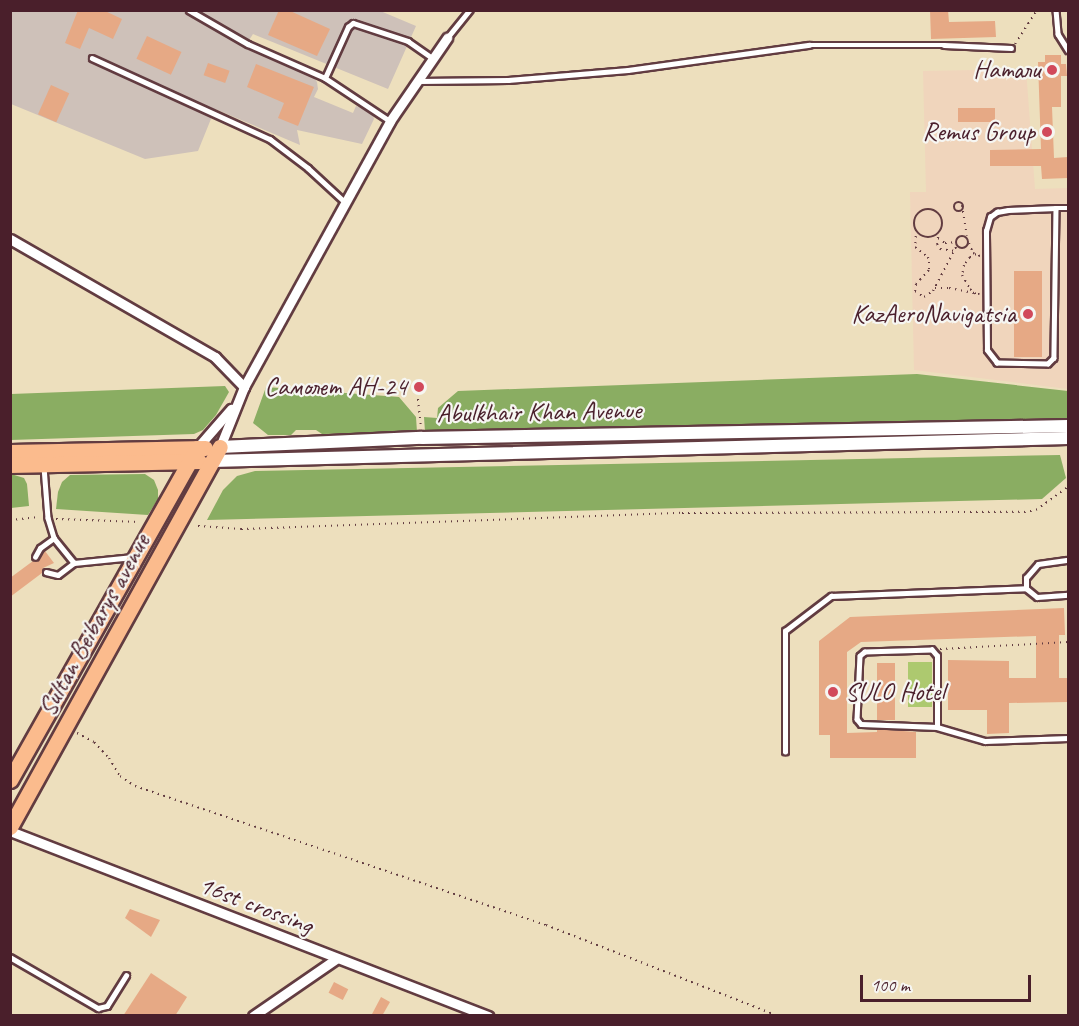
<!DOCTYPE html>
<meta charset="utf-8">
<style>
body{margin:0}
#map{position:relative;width:1079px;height:1026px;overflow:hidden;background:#eddfbd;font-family:Caveat,sans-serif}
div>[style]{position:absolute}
.built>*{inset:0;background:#f0d5bc}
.industrial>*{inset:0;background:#cec1b9}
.green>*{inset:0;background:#adc96f;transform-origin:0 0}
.forest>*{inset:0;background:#8aad62}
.building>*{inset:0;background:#e6a985;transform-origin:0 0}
.path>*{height:2px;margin-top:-1px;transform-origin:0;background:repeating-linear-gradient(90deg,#623c41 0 1.5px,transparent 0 6px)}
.path>.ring{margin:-1px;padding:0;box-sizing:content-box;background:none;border:2px solid #623c41;border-radius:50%}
.roads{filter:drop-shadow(2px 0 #623c41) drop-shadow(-2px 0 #623c41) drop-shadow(0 2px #623c41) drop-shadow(0 -2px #623c41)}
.service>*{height:4.5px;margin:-2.25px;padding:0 2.25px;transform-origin:2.25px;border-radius:2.25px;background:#fff}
.minor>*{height:9px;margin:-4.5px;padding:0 4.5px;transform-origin:4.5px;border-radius:4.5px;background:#fff}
.tertiary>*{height:12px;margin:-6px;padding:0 6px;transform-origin:6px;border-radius:6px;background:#fff}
.primary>*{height:15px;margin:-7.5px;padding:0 7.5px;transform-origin:7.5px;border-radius:7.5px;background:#fbbb8d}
.dots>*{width:16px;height:16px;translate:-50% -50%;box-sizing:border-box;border:3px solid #f6f6f2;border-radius:50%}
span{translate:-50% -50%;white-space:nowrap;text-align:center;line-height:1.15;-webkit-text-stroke:4.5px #f6f6f2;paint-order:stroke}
.poi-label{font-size:26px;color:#4a1f2b}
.right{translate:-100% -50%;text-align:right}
.left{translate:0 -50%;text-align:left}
.street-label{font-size:26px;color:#4a1f2b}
.frame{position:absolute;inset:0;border:12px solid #4a1f2b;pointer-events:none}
.scale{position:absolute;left:860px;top:975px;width:171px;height:27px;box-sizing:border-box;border:3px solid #4a1f2b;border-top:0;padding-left:8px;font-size:18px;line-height:21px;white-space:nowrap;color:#4a1f2b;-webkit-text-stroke:4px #f6f6f2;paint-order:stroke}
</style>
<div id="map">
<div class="built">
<i style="clip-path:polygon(1026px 69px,1035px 189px,1068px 188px,1068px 389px,914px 370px,910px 192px,926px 192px,923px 71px)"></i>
</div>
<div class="industrial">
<i style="clip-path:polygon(378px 10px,416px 26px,388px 89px,253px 34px,244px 48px,313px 76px,317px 82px,318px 89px,314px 97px,353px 113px,356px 106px,372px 112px,374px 119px,362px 144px,297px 130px,300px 145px,215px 109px,198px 151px,145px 159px,11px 104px,10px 11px)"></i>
</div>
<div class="green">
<i style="left:908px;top:662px;width:24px;height:45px"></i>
</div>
<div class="forest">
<i style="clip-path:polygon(917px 374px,1068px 391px,1068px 418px,425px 432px,424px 417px,437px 418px,438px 408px,458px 391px)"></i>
<i style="clip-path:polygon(225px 386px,229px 392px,216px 415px,203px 430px,194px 434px,11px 440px,11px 394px)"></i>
<i style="clip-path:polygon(266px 387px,399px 397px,416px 417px,417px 432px,322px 434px,316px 430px,296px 430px,291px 435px,268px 435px,253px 423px)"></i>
<i style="clip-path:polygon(1060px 455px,1066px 478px,1042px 499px,207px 520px,223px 490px,237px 476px,255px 471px)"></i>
<i style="clip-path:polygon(11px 474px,24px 478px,27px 484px,29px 506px,11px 508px)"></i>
<i style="clip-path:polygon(145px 474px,154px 480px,158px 490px,158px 499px,148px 515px,56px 509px,58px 492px,62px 482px,70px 475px)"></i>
</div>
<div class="building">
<i style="clip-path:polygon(78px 10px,103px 10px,122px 19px,113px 39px,89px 28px,80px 49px,65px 43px)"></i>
<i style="clip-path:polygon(279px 10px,288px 10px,330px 29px,317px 56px,268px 35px)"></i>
<i style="clip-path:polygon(930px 10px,948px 10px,949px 22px,995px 21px,996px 37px,931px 39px)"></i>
<i style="left:147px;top:36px;width:38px;height:25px;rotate:25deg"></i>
<i style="clip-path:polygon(1045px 55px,1061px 55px,1061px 64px,1066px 64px,1067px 76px,1061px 76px,1061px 107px,1052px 107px,1054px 158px,1068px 157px,1068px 178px,1042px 179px,1041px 166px,990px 166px,990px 150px,1041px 149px,1038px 62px,1045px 62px)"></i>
<i style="left:208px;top:63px;width:23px;height:13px;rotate:20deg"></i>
<i style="clip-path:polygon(256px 64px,314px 87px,298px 126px,278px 118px,284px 103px,247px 87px)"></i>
<i style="left:51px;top:85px;width:20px;height:32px;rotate:24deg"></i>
<i style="left:995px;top:108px;width:14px;height:37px;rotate:90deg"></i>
<i style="left:1014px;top:271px;width:28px;height:86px"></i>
<i style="clip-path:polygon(45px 551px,54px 563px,43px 568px,42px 573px,10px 597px,10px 578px,33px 561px,38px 560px)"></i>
<i style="clip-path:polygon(1064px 608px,1065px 635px,1059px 635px,1059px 678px,1068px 678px,1068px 702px,1009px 703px,1009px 733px,987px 734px,987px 710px,948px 710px,948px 660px,1009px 661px,1009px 678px,1036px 678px,1036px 636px,861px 642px,847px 652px,847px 733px,877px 732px,877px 729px,916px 732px,916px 758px,830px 758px,830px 735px,819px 735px,819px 641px,850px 617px)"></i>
<i style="left:877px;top:663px;width:18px;height:57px"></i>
<i style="clip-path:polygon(130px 909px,160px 920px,151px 937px,125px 918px)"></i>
<i style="clip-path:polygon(151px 973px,187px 997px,175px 1016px,123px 1016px)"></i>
<i style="left:334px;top:982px;width:16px;height:12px;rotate:27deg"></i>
<i style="clip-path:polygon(381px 997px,390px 1002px,382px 1016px,371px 1016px)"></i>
</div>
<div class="path">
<i style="left:1015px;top:44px;width:40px;rotate:-57.1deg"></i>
<i class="ring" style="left:953.5px;top:201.5px;width:7px;height:7px"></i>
<i style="left:962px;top:205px;width:31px;rotate:81deg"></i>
<i class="ring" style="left:914px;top:209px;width:26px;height:26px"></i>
<i style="left:916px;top:230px;width:17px;rotate:93deg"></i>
<i style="left:915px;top:247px;width:16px;rotate:38deg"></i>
<i style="left:928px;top:257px;width:5px;rotate:79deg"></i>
<i style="left:929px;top:262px;width:8px;rotate:90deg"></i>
<i style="left:929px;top:270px;width:19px;rotate:133deg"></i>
<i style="left:916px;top:284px;width:7px;rotate:98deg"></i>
<i style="left:915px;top:291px;width:11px;rotate:34deg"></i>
<i style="left:924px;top:297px;width:11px;rotate:-34deg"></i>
<i style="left:933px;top:291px;width:52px;rotate:-62.4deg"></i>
<i class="ring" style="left:956px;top:236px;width:10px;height:10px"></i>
<i style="left:938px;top:237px;width:7px;rotate:98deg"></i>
<i style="left:937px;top:244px;width:6px;rotate:59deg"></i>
<i style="left:940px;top:249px;width:15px;rotate:8deg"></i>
<i style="left:938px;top:238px;width:9px;rotate:36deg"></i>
<i style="left:945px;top:243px;width:11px;rotate:-5deg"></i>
<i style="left:969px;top:243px;width:11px;rotate:68deg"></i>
<i style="left:973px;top:253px;width:8px;rotate:23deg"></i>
<i style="left:976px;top:254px;width:7px;rotate:153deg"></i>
<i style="left:970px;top:257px;width:10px;rotate:127deg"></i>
<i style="left:964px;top:265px;width:10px;rotate:101deg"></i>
<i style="left:962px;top:275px;width:16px;rotate:60deg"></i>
<i style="left:970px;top:289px;width:8px;rotate:40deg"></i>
<i style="left:935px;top:288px;width:14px"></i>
<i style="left:949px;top:288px;width:31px;rotate:11deg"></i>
<i style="left:418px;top:399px;width:27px;rotate:84deg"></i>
<i style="left:56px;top:519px;width:84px;rotate:2deg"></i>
<i style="left:10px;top:520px;width:29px;rotate:-6deg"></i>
<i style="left:198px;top:526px;width:43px;rotate:4deg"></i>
<i style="left:241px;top:529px;width:441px;rotate:-2.1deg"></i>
<i style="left:682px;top:513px;width:342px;rotate:-0.2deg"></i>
<i style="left:1024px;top:512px;width:12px;rotate:-9deg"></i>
<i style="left:1036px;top:510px;width:39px;rotate:-36deg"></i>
<i style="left:940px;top:649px;width:128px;rotate:-3.1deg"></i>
<i style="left:77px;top:733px;width:19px;rotate:28deg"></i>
<i style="left:94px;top:742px;width:22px;rotate:47deg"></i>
<i style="left:109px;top:758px;width:21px;rotate:59deg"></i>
<i style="left:120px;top:776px;width:18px;rotate:34deg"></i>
<i style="left:135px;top:786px;width:434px;rotate:18.7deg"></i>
<i style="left:546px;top:925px;width:249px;rotate:21.4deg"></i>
</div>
<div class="roads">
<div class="service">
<i style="left:189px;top:10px;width:68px;rotate:30deg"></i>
<i style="left:248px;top:44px;width:84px;rotate:23.8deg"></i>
<i style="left:325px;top:78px;width:78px;rotate:33.5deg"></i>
<i style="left:1056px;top:10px;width:24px;rotate:85deg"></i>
<i style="left:1058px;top:34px;width:19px;rotate:58deg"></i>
<i style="left:447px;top:38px;width:36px;rotate:-51deg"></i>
<i style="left:92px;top:58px;width:196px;rotate:24.5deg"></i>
<i style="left:270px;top:139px;width:48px;rotate:37.3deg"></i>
<i style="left:308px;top:168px;width:52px;rotate:42.6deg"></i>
<i style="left:325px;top:78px;width:56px;rotate:-65.7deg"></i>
<i style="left:348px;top:27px;width:6px;rotate:-39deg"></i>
<i style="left:353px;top:23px;width:58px;rotate:18.1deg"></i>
<i style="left:408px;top:41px;width:28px;rotate:35deg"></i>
<i style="left:419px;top:81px;width:89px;rotate:-0.6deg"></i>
<i style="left:508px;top:80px;width:120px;rotate:-4.8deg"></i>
<i style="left:628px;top:70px;width:183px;rotate:-7.9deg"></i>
<i style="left:809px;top:45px;width:135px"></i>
<i style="left:944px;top:45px;width:67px;rotate:2.6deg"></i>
<i style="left:1056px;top:208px;width:150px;rotate:90.8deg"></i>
<i style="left:1054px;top:358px;width:8px;rotate:135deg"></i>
<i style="left:1048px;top:364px;width:51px;rotate:-178.9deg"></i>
<i style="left:997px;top:363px;width:16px;rotate:-128deg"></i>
<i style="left:987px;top:350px;width:119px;rotate:-90.5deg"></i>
<i style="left:986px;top:231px;width:15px;rotate:-74deg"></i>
<i style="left:990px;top:217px;width:9px;rotate:-36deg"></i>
<i style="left:997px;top:212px;width:11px;rotate:-10deg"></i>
<i style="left:1008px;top:210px;width:48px;rotate:-2.4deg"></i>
<i style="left:1056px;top:208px;width:12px"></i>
<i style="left:44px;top:467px;width:51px;rotate:85.5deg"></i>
<i style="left:48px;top:518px;width:21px;rotate:73deg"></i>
<i style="left:54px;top:538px;width:32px;rotate:51deg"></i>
<i style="left:74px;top:563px;width:59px;rotate:-5.8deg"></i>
<i style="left:35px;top:557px;width:10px;rotate:-61deg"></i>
<i style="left:40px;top:548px;width:17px;rotate:-36deg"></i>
<i style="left:46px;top:572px;width:12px;rotate:14deg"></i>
<i style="left:58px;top:575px;width:20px;rotate:-37deg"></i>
<i style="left:1026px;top:588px;width:10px;rotate:-90deg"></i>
<i style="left:1026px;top:578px;width:18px;rotate:-49deg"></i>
<i style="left:1038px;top:564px;width:30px;rotate:-8deg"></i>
<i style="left:937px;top:727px;width:71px;rotate:-90deg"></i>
<i style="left:937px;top:656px;width:8px;rotate:-130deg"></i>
<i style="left:932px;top:650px;width:67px;rotate:178.3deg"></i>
<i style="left:865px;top:652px;width:6px;rotate:141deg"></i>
<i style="left:860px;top:656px;width:63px;rotate:92.7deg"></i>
<i style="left:857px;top:719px;width:6px;rotate:51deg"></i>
<i style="left:861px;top:724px;width:76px;rotate:2.3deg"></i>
<i style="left:937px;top:727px;width:50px;rotate:16.3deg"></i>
<i style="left:985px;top:741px;width:83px;rotate:-2.1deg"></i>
<i style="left:785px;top:752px;width:121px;rotate:-90deg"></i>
<i style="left:785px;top:631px;width:58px;rotate:-37.3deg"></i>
<i style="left:831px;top:596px;width:195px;rotate:-2.3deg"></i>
<i style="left:1026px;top:588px;width:14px;rotate:39deg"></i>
<i style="left:1037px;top:597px;width:31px;rotate:-4deg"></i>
<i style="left:10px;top:957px;width:102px;rotate:30.1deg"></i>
<i style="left:98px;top:1008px;width:9px;rotate:-13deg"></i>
<i style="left:107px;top:1006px;width:36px;rotate:-58deg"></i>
</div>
<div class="minor">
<i style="left:10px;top:239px;width:237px;rotate:29.9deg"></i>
<i style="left:215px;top:357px;width:42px;rotate:46deg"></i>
<i style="left:220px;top:447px;width:65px;rotate:-68.2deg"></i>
<i style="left:244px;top:387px;width:303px;rotate:-61.2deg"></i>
<i style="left:390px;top:121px;width:101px;rotate:-55.5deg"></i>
<i style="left:197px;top:448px;width:52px;rotate:-48.9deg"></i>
<i style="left:10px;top:831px;width:513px;rotate:21.16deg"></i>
<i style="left:253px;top:1016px;width:101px;rotate:-34.5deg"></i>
</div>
<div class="tertiary">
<i style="left:220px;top:447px;width:202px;rotate:-2.6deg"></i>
<i style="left:422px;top:438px;width:646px;rotate:-1.06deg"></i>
<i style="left:212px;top:461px;width:856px;rotate:-1.54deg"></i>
</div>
<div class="primary">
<i style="left:10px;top:452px;width:195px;rotate:-1.2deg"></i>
<i style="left:10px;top:465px;width:189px;rotate:-1.2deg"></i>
<i style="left:10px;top:780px;width:381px;rotate:-60.6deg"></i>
<i style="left:10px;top:827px;width:434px;rotate:-61.1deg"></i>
</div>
</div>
<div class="dots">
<i style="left:1052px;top:70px;background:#d1495b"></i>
<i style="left:1047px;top:132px;background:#d1495b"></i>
<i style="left:1028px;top:314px;background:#d1495b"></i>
<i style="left:419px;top:387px;background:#d1495b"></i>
<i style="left:833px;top:692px;background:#d1495b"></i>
</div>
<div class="poi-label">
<span class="right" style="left:1040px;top:70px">Натали</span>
<span class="right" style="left:1035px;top:132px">Remus Group</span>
<span class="right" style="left:1016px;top:314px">KazAeroNavigatsia</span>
<span class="right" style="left:407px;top:387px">Самолет АН-24</span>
<span class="left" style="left:845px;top:692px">SULO Hotel</span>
</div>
<div class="street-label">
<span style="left:539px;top:412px;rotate:-1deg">Abulkhair Khan Avenue</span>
<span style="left:94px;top:625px;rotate:-61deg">Sultan Beibarys avenue</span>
<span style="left:256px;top:905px;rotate:21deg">16st crossing</span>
</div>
<div class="frame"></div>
<div class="scale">100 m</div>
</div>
